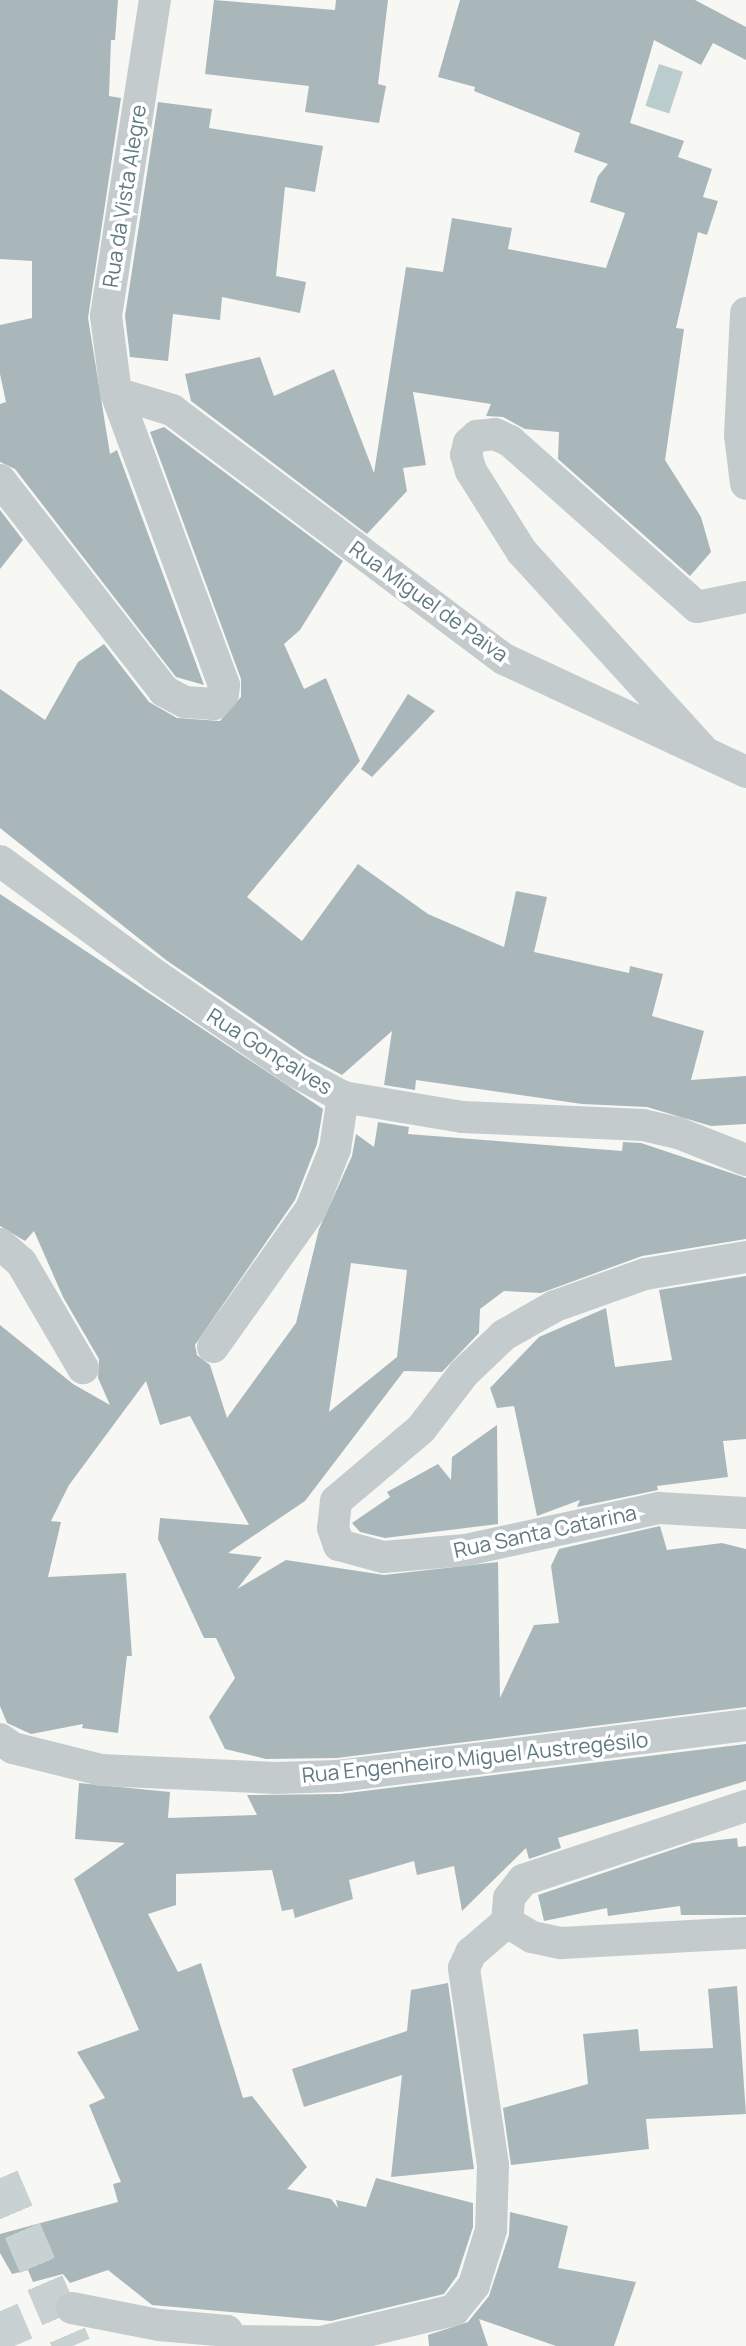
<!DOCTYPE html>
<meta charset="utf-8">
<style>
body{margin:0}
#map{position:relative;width:746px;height:2346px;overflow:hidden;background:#f7f7f4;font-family:Manrope,sans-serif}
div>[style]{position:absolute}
.water>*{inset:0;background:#bacccd;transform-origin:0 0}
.building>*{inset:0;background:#aab7ba}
.primary-tunnel>*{height:38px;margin-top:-19px;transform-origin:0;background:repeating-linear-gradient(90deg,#c9d2d2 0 38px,transparent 0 57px)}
.street>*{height:32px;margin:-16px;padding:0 16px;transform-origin:16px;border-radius:16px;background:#c4cbcd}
span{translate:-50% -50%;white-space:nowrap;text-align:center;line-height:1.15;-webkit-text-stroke:7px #fff;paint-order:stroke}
.street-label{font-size:21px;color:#5f7a82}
</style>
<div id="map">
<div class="water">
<i style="left:659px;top:64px;width:25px;height:44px;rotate:18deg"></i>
</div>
<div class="building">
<i style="clip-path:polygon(0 0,118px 0,115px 40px,111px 40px,109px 96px,121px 98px,88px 318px,110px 454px,117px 450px,204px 685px,176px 677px,15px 469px,0 462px,0 404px,6px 402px,0 374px,0 325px,32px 318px,32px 261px,0 259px)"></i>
<i style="clip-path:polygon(214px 0,335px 10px,336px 0,388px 0,378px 84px,386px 86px,379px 123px,305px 112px,309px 86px,205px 74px)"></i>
<i style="clip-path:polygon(460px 0,695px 0,746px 27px,746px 60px,713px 43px,701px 65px,654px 40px,630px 123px,684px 141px,678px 157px,712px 169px,703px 197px,718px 201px,707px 235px,698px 232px,676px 328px,684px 329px,665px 460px,701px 517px,711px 552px,690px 576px,558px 459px,559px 432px,525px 429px,503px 417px,486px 416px,491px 404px,413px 392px,426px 465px,403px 468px,407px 491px,367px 534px,191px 401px,185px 374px,260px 357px,274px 396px,334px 369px,374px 473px,406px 267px,443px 272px,452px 218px,512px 228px,508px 249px,606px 268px,625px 213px,590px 202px,598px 176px,608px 164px,574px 152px,580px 133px,474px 91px,475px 87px,438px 77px)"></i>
<i style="clip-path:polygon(158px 102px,212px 109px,209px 128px,323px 146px,315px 192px,285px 187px,276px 276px,306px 282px,300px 313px,222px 297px,220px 320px,173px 314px,168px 361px,130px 357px,125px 316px)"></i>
<i style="clip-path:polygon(164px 427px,343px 561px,300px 630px,284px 644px,304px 689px,326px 678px,360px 761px,247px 897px,302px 941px,358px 864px,428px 914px,504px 947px,516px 891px,547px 897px,534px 952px,629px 973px,630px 966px,663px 974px,652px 1016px,704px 1031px,691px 1080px,746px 1076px,746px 1124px,711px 1126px,647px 1107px,582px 1104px,416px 1080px,415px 1090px,384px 1085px,392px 1031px,342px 1075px,305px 1055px,166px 960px,0 828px,0 689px,45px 720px,78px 662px,104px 644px,149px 702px,177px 718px,220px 721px,241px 697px,241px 679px,150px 432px)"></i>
<i style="clip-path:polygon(0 510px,23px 540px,0 569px)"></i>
<i style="clip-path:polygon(408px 694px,435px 711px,372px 777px,361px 769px)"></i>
<i style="clip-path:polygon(evenodd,0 894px,323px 1109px,317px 1144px,295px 1200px,195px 1345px,197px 1355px,210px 1365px,227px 1418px,296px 1323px,319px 1229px,352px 1156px,356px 1134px,374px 1147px,378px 1122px,409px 1127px,408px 1134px,622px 1151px,623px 1142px,641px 1143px,746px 1178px,746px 1239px,642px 1256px,541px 1293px,504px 1291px,480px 1309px,479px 1333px,442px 1372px,404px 1371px,305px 1501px,228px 1553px,262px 1557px,237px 1589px,286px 1560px,384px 1575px,498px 1562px,500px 1698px,534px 1625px,559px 1623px,551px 1566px,559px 1549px,660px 1526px,667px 1550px,722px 1543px,746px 1549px,746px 1707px,337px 1758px,266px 1759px,225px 1749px,209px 1717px,235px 1678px,216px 1638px,204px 1638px,158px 1539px,160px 1518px,249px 1525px,190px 1416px,160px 1425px,146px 1381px,69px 1485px,51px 1521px,61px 1522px,48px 1577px,126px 1573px,132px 1656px,127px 1656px,118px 1733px,82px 1728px,83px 1724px,31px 1734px,7px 1723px,0 1706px,0 1325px,73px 1384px,110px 1405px,98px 1378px,99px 1359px,63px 1297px,34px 1231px,25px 1241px,0 1226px,0 894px,351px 1263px,407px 1270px,397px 1357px,329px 1412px,351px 1263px)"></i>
<i style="clip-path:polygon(746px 1276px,746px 1439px,723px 1441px,728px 1477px,657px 1486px,658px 1490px,577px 1507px,580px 1500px,537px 1516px,514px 1406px,497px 1408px,490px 1388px,539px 1337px,606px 1308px,615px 1367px,672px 1360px,659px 1290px)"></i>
<i style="clip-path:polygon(497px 1425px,498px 1524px,385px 1538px,360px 1532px,352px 1523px,390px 1497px,387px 1492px,438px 1464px,451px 1480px,452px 1457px)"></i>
<i style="clip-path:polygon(746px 1744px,746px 1781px,558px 1838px,561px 1848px,529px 1859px,526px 1848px,462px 1911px,454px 1866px,417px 1875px,414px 1861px,349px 1880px,353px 1899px,295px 1918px,293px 1909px,282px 1911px,272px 1870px,176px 1874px,176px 1905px,148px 1914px,178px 1972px,201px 1963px,243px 2098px,252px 2096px,307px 2167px,287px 2189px,331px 2199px,338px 2208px,336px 2200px,366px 2207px,376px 2178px,473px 2203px,473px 2227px,457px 2276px,444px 2294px,331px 2321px,152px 2305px,108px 2270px,70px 2283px,63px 2274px,33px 2282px,28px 2270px,12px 2274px,0 2253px,0 2234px,118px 2202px,113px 2184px,121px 2182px,89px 2105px,105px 2098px,77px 2052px,139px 2030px,74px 1879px,125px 1843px,75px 1839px,79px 1783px,170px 1792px,168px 1818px,257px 1815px,247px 1795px,340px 1794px)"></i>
<i style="clip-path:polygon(737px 1838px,738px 1847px,746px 1846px,746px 1915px,681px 1915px,680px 1906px,608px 1916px,607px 1908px,544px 1921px,538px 1895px,692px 1843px)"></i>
<i style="clip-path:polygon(448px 1983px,474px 2169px,391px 2177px,402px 2075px,304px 2107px,292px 2069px,407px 2031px,411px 1990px)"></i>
<i style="clip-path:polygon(737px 1986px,746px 2114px,646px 2119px,649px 2149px,511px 2165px,503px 2108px,588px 2084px,583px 2034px,638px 2029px,640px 2051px,713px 2048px,708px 1989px)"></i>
<i style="clip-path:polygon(510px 2212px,568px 2226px,558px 2268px,636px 2282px,614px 2346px,556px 2346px,479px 2319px,488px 2346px,429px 2346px,428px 2335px,468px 2322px,489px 2296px,509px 2235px)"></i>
</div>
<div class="primary-tunnel">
<i style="left:0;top:2178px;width:183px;rotate:66.8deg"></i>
<i style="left:0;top:2311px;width:38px;rotate:67deg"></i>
</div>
<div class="street">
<i style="left:746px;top:313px;width:122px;rotate:92.8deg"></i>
<i style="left:740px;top:435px;width:49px;rotate:83deg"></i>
<i style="left:116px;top:393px;width:78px;rotate:-97.4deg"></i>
<i style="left:106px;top:316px;width:320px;rotate:-81.2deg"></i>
<i style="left:0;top:480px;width:267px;rotate:52.1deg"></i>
<i style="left:164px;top:691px;width:24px;rotate:28deg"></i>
<i style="left:185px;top:702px;width:29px;rotate:4deg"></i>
<i style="left:214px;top:704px;width:13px;rotate:-48deg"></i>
<i style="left:223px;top:694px;width:9px;rotate:-84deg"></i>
<i style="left:224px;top:685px;width:311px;rotate:-110.3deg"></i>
<i style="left:116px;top:393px;width:59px;rotate:16.9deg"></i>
<i style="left:172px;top:410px;width:415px;rotate:36.9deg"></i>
<i style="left:504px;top:659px;width:267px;rotate:25deg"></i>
<i style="left:701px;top:748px;width:265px;rotate:-132.4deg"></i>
<i style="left:522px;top:552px;width:96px;rotate:-122.2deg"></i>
<i style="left:471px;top:471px;width:17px;rotate:-107deg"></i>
<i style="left:466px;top:455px;width:12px;rotate:-76deg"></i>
<i style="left:469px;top:443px;width:11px;rotate:-41deg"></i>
<i style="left:477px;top:436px;width:18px;rotate:-6deg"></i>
<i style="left:495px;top:434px;width:17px;rotate:25deg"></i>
<i style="left:510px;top:441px;width:250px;rotate:41.6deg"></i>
<i style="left:697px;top:607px;width:50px;rotate:-11.5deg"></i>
<i style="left:0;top:861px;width:192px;rotate:36.3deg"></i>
<i style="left:155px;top:975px;width:170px;rotate:34.4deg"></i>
<i style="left:295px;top:1071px;width:55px;rotate:28.4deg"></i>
<i style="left:343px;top:1097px;width:121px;rotate:9.5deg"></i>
<i style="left:462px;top:1117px;width:181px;rotate:2.5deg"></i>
<i style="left:643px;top:1125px;width:36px;rotate:13deg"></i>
<i style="left:678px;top:1133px;width:73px;rotate:21.7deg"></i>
<i style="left:0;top:1244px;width:28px;rotate:41deg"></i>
<i style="left:21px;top:1262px;width:123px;rotate:59.7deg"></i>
<i style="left:746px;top:1257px;width:102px;rotate:170.4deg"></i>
<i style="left:645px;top:1274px;width:96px;rotate:160.4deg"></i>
<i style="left:555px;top:1306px;width:59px;rotate:150.4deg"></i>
<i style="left:504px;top:1335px;width:55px;rotate:136.5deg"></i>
<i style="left:464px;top:1373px;width:71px;rotate:127.5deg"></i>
<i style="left:421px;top:1429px;width:111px;rotate:139.7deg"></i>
<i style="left:336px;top:1501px;width:27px;rotate:96deg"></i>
<i style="left:333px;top:1528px;width:18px;rotate:71deg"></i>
<i style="left:339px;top:1545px;width:46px;rotate:15.3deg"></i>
<i style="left:383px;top:1557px;width:83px;rotate:-4.8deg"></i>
<i style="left:466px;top:1550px;width:198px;rotate:-12.3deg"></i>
<i style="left:659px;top:1508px;width:87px;rotate:3.3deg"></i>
<i style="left:213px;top:1347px;width:169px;rotate:-54.6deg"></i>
<i style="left:311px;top:1209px;width:65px;rotate:-68.2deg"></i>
<i style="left:335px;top:1149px;width:53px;rotate:-81.3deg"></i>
<i style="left:0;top:1739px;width:16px;rotate:35deg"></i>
<i style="left:13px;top:1748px;width:91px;rotate:14deg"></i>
<i style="left:101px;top:1770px;width:175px;rotate:2.6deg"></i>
<i style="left:276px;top:1778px;width:62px;rotate:-1.8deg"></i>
<i style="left:338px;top:1776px;width:411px;rotate:-7.1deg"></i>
<i style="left:507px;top:1922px;width:29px;rotate:31deg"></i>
<i style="left:532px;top:1937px;width:30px;rotate:12deg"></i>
<i style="left:561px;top:1943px;width:185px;rotate:-3.1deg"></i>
<i style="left:72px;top:2308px;width:89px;rotate:11.1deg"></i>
<i style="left:159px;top:2325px;width:68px;rotate:5deg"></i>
<i style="left:227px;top:2331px;width:11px;rotate:68deg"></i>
<i style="left:231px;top:2341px;width:90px;rotate:0.6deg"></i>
<i style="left:321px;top:2342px;width:137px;rotate:-13.5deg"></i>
<i style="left:454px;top:2310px;width:32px;rotate:-51deg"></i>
<i style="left:474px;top:2285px;width:58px;rotate:-72.8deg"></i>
<i style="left:491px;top:2230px;width:65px;rotate:-88.2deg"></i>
<i style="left:493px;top:2165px;width:199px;rotate:-98.4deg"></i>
<i style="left:464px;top:1968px;width:17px;rotate:-65deg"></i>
<i style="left:471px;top:1953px;width:48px;rotate:-40.7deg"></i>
<i style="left:507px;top:1922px;width:24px;rotate:-85deg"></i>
<i style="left:509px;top:1898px;width:23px;rotate:-52deg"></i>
<i style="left:523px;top:1880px;width:235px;rotate:-18.4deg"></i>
</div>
<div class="street-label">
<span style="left:124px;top:196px;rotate:-81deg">Rua da Vista Alegre</span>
<span style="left:429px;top:601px;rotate:36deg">Rua Miguel de Paiva</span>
<span style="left:270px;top:1051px;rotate:32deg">Rua Gonçalves</span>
<span style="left:545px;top:1531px;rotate:-12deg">Rua Santa Catarina</span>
<span style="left:475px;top:1757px;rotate:-6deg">Rua Engenheiro Miguel Austregésilo</span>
</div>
</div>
